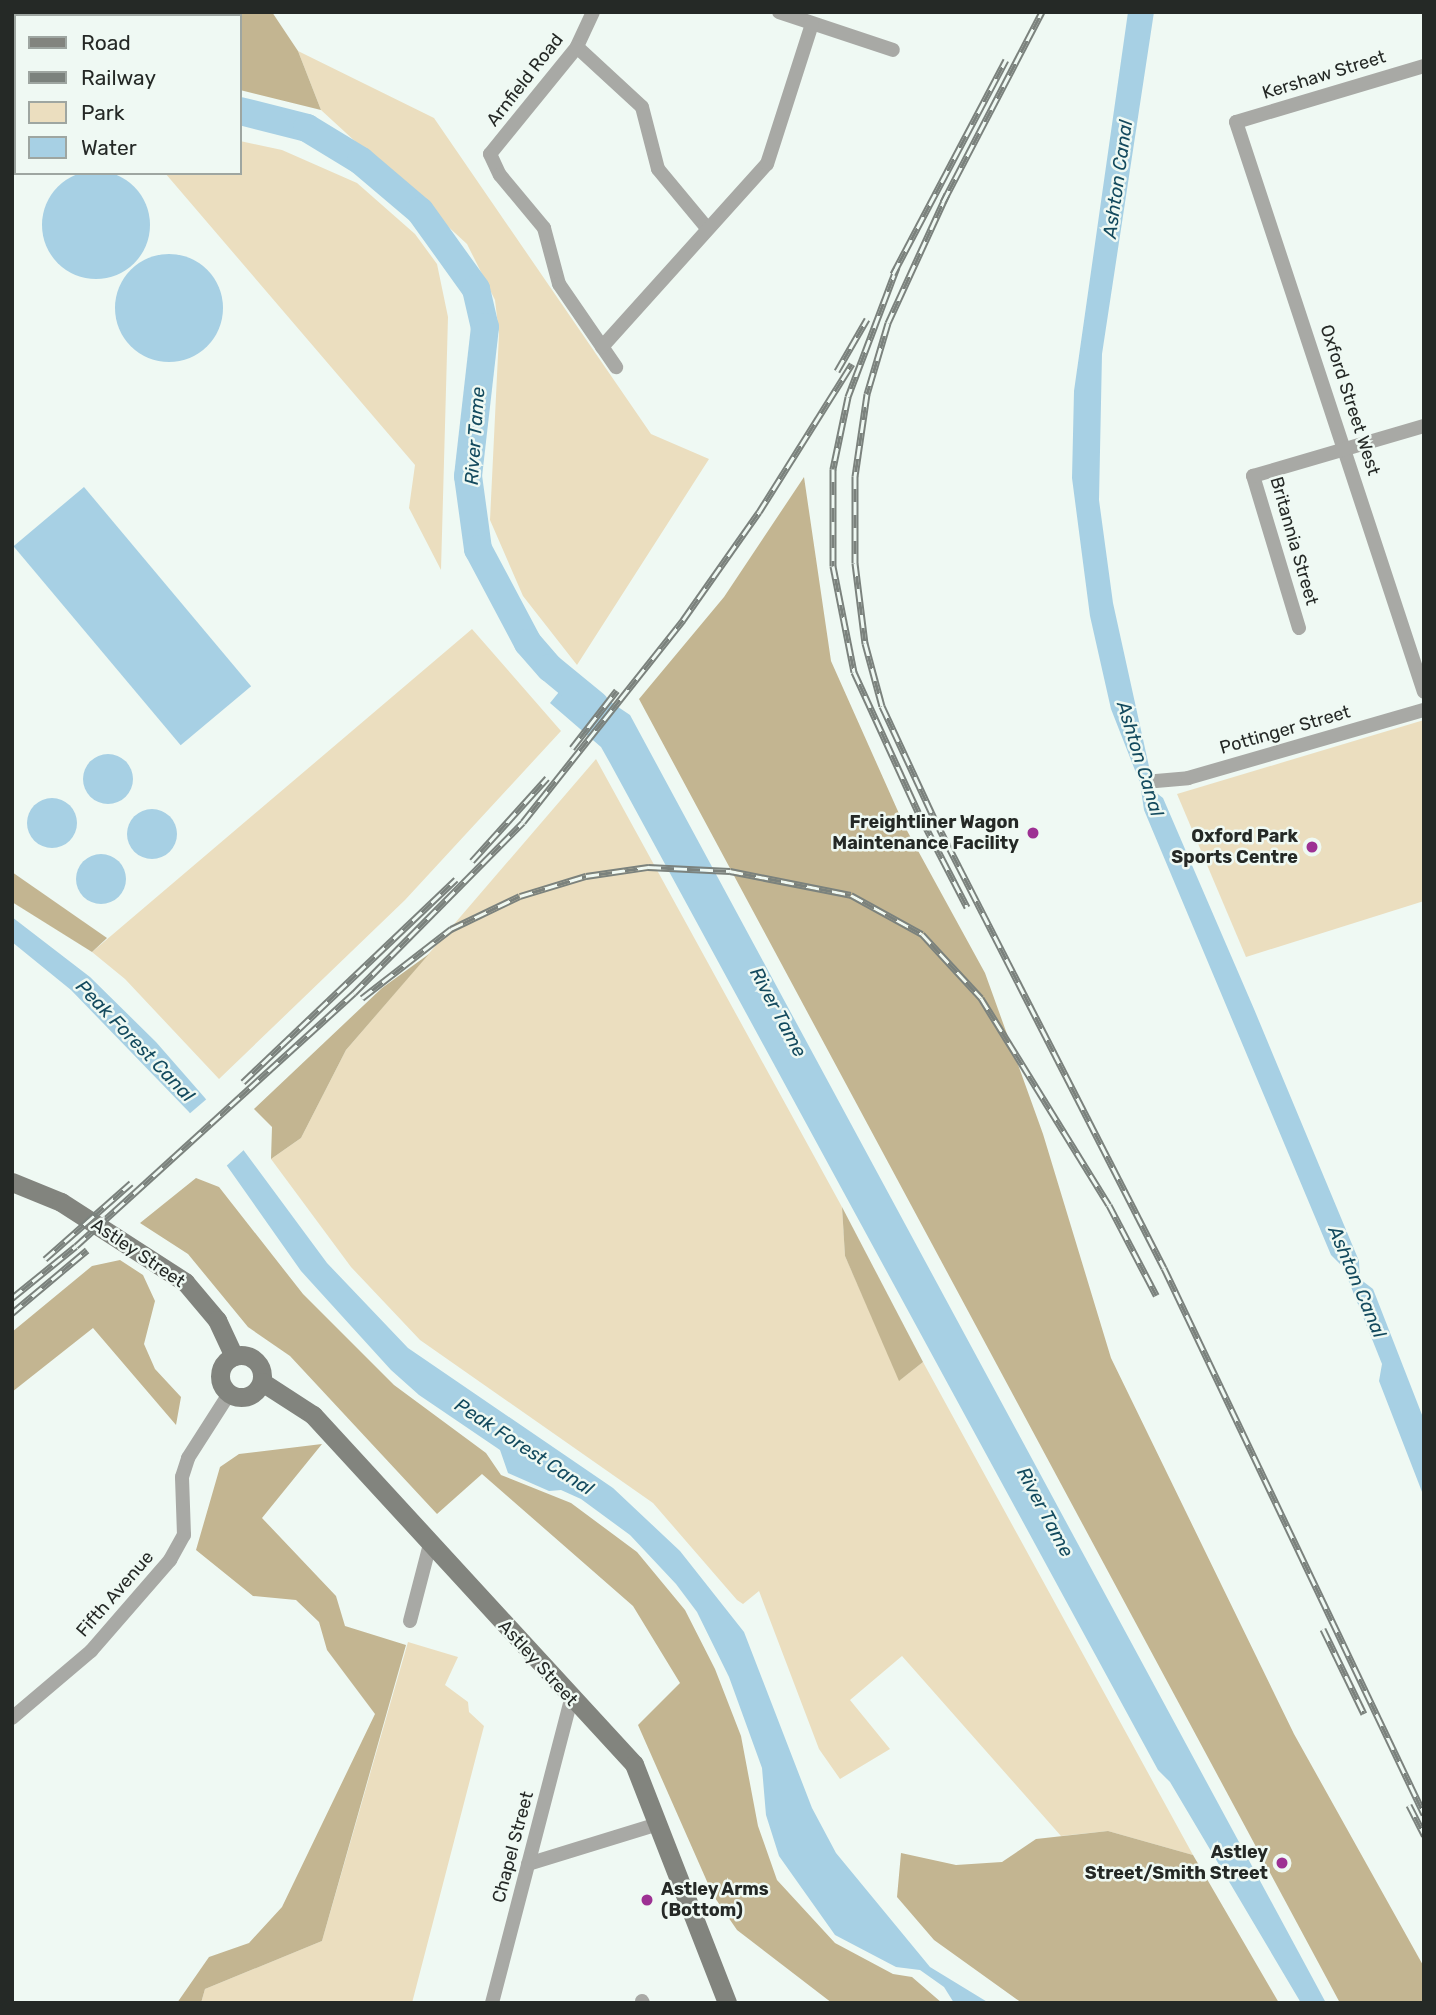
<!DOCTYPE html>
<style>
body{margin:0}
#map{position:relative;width:1436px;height:2015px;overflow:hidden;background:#eff9f3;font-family:Rubik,sans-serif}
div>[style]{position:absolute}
.green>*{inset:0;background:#ebdebf}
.forest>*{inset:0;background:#c3b591}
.water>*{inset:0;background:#a7d0e4;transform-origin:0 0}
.round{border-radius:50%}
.pier>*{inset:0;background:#eff9f3}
.river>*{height:28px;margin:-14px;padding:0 14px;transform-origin:14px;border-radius:14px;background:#a7d0e4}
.street>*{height:14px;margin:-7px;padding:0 7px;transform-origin:7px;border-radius:7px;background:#a8a9a5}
.secondary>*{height:19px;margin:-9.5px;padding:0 9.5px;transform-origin:9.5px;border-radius:9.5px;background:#82847e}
.secondary>.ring{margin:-9.5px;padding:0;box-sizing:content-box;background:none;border:19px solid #82847e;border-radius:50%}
.rail>*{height:7px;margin-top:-3.5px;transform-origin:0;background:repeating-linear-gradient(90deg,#eff9f3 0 13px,#7b827d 0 26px);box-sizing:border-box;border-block:2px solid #7b827d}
.dots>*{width:19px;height:19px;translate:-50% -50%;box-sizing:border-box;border:4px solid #eff9f3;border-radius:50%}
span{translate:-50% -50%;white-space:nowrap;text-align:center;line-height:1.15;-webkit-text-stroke:5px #eff9f3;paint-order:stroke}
.street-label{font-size:18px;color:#252926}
.poi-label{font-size:18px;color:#252926;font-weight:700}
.right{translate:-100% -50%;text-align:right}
.left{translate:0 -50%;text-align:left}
.water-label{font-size:19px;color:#134a5e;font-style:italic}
.frame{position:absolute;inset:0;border:14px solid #252926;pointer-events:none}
.legend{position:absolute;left:14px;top:14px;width:228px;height:161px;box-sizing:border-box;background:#eff9f3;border:2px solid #9ea6a1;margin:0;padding:9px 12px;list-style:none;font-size:21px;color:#252926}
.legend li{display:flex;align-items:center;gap:14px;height:35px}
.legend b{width:35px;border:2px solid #9ea6a1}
</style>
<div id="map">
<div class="green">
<i style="clip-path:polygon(298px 51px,434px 118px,651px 434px,709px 459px,577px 665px,523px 596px,490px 520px,499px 334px,495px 300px,467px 244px,321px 110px)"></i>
<i style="clip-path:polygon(240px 141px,282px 150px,357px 183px,415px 234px,437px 264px,448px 317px,441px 570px,409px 508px,415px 465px,165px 173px,240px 173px)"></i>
<i style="clip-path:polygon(472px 629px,561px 731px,405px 900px,219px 1079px,125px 979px,92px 952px)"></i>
<i style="clip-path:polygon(1424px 720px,1424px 901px,1246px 957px,1177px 794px)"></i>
<i style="clip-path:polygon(596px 759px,842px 1207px,845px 1256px,900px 1380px,923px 1362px,1193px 1855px,1108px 1831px,1061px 1836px,902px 1656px,850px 1700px,890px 1749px,840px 1779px,819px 1749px,759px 1591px,743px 1604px,737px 1600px,653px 1503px,420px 1340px,351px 1267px,271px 1159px,301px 1138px,346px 1050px)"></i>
<i style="clip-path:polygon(408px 1642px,458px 1657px,445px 1685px,468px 1702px,469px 1712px,484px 1726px,412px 2003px,201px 2003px,205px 1989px,322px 1941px)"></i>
</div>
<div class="forest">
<i style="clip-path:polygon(12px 12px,272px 12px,298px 51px,321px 110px,240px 90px,240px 16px,16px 16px,16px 78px)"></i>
<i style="clip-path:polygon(804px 477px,831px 661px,905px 827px,985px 973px,1043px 1134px,1111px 1358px,1294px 1734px,1424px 1967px,1424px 2003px,1340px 2003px,639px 699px,724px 597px)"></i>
<i style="clip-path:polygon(12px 872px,107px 938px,92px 952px,12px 902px)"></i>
<i style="clip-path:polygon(429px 954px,346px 1050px,301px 1138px,271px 1159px,272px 1127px,254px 1109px,382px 988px)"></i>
<i style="clip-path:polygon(196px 1178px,219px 1187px,303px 1294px,394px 1385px,486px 1453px,501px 1475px,571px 1503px,637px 1552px,685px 1610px,715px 1669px,741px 1736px,758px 1826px,777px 1880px,835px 1943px,893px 1974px,912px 1977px,942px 2003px,832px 2003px,737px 1930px,713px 1895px,638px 1725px,680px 1683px,633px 1606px,482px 1474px,437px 1514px,290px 1356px,248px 1327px,188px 1254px,140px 1223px)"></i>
<i style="clip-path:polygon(842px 1207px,923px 1362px,899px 1381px,845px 1256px)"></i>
<i style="clip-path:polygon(120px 1260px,143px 1275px,155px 1301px,144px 1344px,155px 1369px,181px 1397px,176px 1425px,93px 1328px,12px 1392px,12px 1332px,92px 1266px)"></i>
<i style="clip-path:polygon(322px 1444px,262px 1518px,336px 1596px,345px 1626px,406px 1645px,322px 1941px,205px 1989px,201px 2003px,177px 2003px,209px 1957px,249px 1943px,282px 1907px,375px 1714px,327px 1650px,319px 1622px,296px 1600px,253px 1596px,196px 1550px,220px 1467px,239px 1454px)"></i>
<i style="clip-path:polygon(1108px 1831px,1193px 1855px,1279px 2003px,1022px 2003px,934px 1940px,897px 1897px,901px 1853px,956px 1865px,1002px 1862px,1036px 1839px)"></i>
</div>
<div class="water">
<i style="clip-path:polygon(1128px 12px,1154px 12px,1102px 354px,1099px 500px,1113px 603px,1150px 771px,1147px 778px,1150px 788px,1163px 798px,1254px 1009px,1359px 1261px,1360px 1279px,1373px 1289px,1417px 1402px,1424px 1420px,1424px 1497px,1379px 1381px,1382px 1364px,1372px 1339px,1343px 1267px,1331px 1255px,1144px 810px,1140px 783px,1111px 709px,1090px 616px,1072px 478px,1074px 391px)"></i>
<i class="round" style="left:42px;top:171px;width:108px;height:108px"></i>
<i class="round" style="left:115px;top:254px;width:108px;height:108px"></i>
<i style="left:84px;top:487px;width:260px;height:92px;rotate:50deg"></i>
<i style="clip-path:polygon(572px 676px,630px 715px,1326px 2003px,1301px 2003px,1170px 1782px,1158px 1770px,610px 763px,601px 747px,550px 703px)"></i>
<i class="round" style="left:83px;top:754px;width:50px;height:50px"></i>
<i class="round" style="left:27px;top:798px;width:50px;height:50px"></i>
<i class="round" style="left:127px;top:809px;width:50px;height:50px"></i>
<i class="round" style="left:76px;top:854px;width:50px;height:50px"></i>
<i style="clip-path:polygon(12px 917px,90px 977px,156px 1042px,205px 1098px,327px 1263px,408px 1348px,613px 1488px,680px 1551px,744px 1632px,812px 1808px,836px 1853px,930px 1967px,989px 2003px,954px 2003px,944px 1987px,920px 1970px,896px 1967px,835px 1935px,779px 1856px,766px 1815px,762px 1768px,729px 1677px,697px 1612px,676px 1584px,630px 1535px,581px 1499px,561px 1490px,549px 1491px,508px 1473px,500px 1450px,419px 1395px,391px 1370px,301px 1271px,189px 1112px,71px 990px,12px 942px)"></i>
</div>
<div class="pier">
<i style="clip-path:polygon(209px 1097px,246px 1148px,223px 1169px,188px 1115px)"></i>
</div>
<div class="river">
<i style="left:12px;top:18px;width:4px"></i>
<i style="left:240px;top:111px;width:69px;rotate:14.2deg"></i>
<i style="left:307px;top:128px;width:63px;rotate:31.4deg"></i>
<i style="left:361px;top:161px;width:77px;rotate:40.3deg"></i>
<i style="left:420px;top:211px;width:96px;rotate:54.3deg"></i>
<i style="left:476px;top:289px;width:39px;rotate:77deg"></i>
<i style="left:485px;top:327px;width:150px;rotate:96.5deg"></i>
<i style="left:468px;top:476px;width:74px;rotate:82.2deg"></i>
<i style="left:478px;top:549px;width:106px;rotate:62deg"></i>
<i style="left:528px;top:643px;width:33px;rotate:49deg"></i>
<i style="left:550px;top:668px;width:58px;rotate:39.4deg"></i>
</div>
<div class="street">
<i style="left:593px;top:12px;width:38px;rotate:115deg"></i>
<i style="left:577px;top:47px;width:138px;rotate:129.1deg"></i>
<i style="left:490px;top:154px;width:23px;rotate:65deg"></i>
<i style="left:500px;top:175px;width:69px;rotate:50.3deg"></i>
<i style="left:544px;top:228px;width:58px;rotate:75deg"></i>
<i style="left:559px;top:284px;width:101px;rotate:55.5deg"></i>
<i style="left:779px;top:12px;width:120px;rotate:18.4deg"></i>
<i style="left:577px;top:47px;width:88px;rotate:42.7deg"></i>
<i style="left:642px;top:107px;width:64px;rotate:75.5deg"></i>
<i style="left:658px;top:169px;width:77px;rotate:50.3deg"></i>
<i style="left:1424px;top:66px;width:196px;rotate:163.4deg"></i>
<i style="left:1236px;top:122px;width:600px;rotate:71.75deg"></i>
<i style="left:602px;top:347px;width:246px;rotate:-48deg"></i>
<i style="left:767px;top:164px;width:147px;rotate:-72.2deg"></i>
<i style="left:1299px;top:628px;width:159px;rotate:-106.8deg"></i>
<i style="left:1253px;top:476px;width:178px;rotate:-16.3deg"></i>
<i style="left:1156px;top:781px;width:32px;rotate:-5deg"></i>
<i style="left:1188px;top:778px;width:246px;rotate:-16.1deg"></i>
<i style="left:410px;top:1621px;width:80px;rotate:-75.4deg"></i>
<i style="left:12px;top:1718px;width:104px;rotate:-40.3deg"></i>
<i style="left:91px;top:1651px;width:121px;rotate:-49deg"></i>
<i style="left:170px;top:1560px;width:29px;rotate:-61deg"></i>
<i style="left:184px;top:1535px;width:58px;rotate:-92deg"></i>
<i style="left:182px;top:1477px;width:20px;rotate:-72deg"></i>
<i style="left:188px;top:1458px;width:76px;rotate:-57.4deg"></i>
<i style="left:528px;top:1864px;width:136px;rotate:-17.1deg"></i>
<i style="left:642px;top:2001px;width:2px;rotate:63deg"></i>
<i style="left:492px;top:2003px;width:313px;rotate:-75.4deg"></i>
</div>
<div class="secondary">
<i style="left:12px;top:1182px;width:53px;rotate:22.2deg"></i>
<i style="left:61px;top:1202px;width:148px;rotate:32.8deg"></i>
<i style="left:185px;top:1282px;width:50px;rotate:49.9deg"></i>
<i style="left:217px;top:1320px;width:40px;rotate:65deg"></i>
<i class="ring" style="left:220px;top:1355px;width:23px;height:23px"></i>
<i style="left:262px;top:1382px;width:61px;rotate:32.9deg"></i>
<i style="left:313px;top:1415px;width:474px;rotate:47.4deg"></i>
<i style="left:634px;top:1764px;width:256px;rotate:68.7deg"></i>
</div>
<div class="rail">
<i style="left:947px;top:194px;width:142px;rotate:114.6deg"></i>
<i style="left:888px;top:323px;width:74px;rotate:106.5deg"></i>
<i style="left:867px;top:394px;width:83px;rotate:98.3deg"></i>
<i style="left:855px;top:476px;width:87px;rotate:90deg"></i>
<i style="left:855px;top:563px;width:81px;rotate:82.9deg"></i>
<i style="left:865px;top:643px;width:65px;rotate:74.9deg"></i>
<i style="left:882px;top:706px;width:126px;rotate:65.1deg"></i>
<i style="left:935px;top:820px;width:503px;rotate:62.93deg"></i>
<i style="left:1164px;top:1268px;width:605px;rotate:64.54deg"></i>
<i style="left:943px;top:202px;width:214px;rotate:-62.5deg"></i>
<i style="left:897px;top:267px;width:139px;rotate:110.7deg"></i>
<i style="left:848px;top:397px;width:74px;rotate:101.8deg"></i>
<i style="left:833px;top:469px;width:97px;rotate:90deg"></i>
<i style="left:833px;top:566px;width:108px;rotate:78.8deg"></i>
<i style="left:854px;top:672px;width:154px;rotate:65.4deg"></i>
<i style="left:918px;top:812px;width:107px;rotate:62.7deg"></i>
<i style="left:893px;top:274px;width:242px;rotate:-62.2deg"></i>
<i style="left:837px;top:371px;width:60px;rotate:-60deg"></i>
<i style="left:572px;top:748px;width:73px;rotate:-52.2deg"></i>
<i style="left:472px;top:861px;width:112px;rotate:-47.9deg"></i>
<i style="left:362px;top:998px;width:113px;rotate:-37.8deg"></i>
<i style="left:451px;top:929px;width:76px;rotate:-25.6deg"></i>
<i style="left:520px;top:896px;width:69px;rotate:-16.9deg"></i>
<i style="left:586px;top:876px;width:63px;rotate:-8.3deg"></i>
<i style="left:648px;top:867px;width:82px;rotate:2.8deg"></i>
<i style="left:730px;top:871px;width:123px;rotate:11.2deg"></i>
<i style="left:851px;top:895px;width:81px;rotate:28.8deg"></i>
<i style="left:922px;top:934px;width:87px;rotate:47.3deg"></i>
<i style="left:981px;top:998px;width:243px;rotate:58.3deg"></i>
<i style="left:1109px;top:1205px;width:102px;rotate:62.4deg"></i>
<i style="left:243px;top:1082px;width:294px;rotate:-43.6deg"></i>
<i style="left:45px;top:1259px;width:115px;rotate:-41.5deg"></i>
<i style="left:12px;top:1298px;width:82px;rotate:-39.1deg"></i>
<i style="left:76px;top:1246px;width:376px;rotate:-42.3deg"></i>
<i style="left:354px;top:993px;width:240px;rotate:-45.3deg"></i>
<i style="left:523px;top:822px;width:258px;rotate:-51.6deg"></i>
<i style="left:683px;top:620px;width:132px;rotate:-54.9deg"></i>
<i style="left:759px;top:512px;width:175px;rotate:-57.9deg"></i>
<i style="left:12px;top:1313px;width:98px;rotate:-40deg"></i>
<i style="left:1323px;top:1629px;width:94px;rotate:64.2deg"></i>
<i style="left:1409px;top:1805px;width:34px;rotate:63deg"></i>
</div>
<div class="dots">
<i style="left:1033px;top:833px;background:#9d3193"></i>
<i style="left:1312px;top:847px;background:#9d3193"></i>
<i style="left:1282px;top:1863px;background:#9d3193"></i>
<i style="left:647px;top:1900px;background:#9d3193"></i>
</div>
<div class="street-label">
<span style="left:1324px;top:75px;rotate:-17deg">Kershaw Street</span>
<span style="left:525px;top:80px;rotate:-52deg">Arnfield Road</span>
<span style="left:1350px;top:400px;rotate:72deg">Oxford Street West</span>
<span style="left:1294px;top:541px;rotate:74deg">Britannia Street</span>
<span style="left:1285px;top:730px;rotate:-16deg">Pottinger Street</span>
<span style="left:138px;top:1253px;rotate:34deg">Astley Street</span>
<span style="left:115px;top:1594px;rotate:-49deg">Fifth Avenue</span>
<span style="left:538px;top:1663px;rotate:48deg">Astley Street</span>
<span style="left:513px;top:1847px;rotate:-75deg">Chapel Street</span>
</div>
<div class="poi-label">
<span class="right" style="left:1019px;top:833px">Freightliner Wagon<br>Maintenance Facility</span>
<span class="right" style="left:1298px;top:847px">Oxford Park<br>Sports Centre</span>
<span class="right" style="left:1268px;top:1863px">Astley<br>Street/Smith Street</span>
<span class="left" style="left:661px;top:1900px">Astley Arms<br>(Bottom)</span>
</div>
<div class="water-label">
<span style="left:1118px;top:179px;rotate:-82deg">Ashton Canal</span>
<span style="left:475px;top:436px;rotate:-86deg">River Tame</span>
<span style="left:1140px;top:759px;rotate:73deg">Ashton Canal</span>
<span style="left:778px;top:1012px;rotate:62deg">River Tame</span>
<span style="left:135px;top:1041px;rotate:46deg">Peak Forest Canal</span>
<span style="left:1357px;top:1282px;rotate:67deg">Ashton Canal</span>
<span style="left:524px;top:1447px;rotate:33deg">Peak Forest Canal</span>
<span style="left:1045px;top:1512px;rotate:62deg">River Tame</span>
</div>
<div class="frame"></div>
<ul class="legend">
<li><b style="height:9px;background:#82847e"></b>Road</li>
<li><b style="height:9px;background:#7b827d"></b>Railway</li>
<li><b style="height:19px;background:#ebdebf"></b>Park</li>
<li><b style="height:19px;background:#a7d0e4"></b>Water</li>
</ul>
</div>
